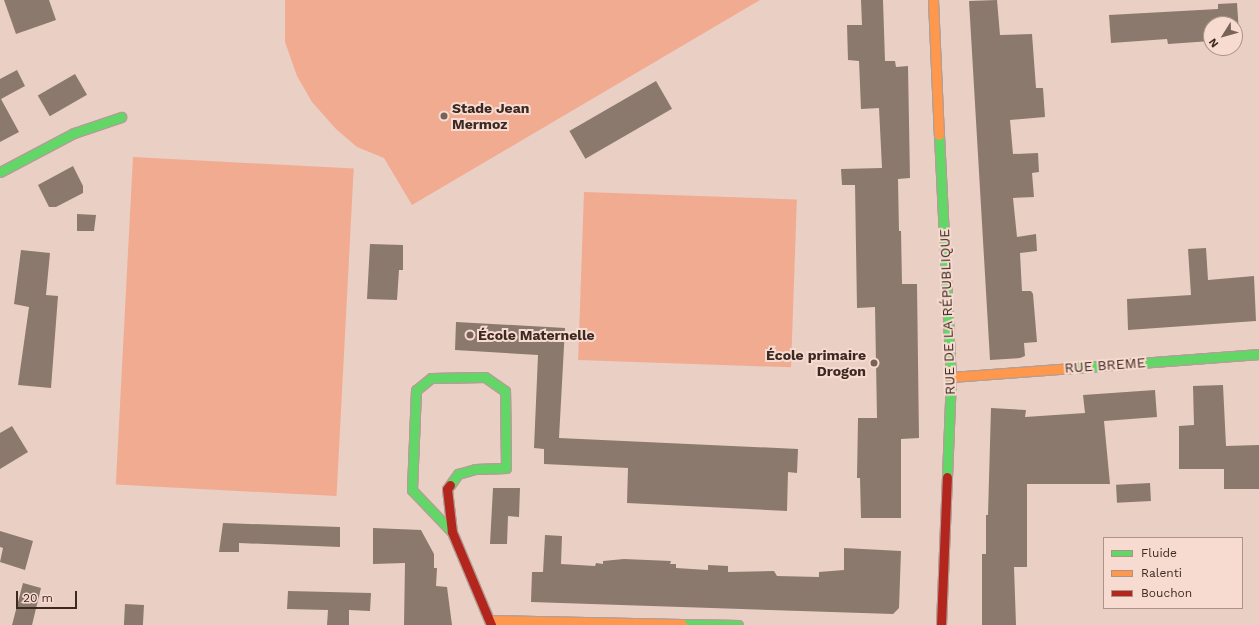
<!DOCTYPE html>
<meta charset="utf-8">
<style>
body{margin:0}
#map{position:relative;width:1259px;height:625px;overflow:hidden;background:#eacfc5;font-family:"Work Sans",sans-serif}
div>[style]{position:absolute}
.green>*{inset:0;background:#f1ab91;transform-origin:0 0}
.building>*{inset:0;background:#8b796e;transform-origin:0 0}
.roads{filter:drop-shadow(1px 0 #b39e96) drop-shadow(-1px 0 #b39e96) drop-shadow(0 1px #b39e96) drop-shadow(0 -1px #b39e96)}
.fast>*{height:9px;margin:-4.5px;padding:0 4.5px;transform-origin:4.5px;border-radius:4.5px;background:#63d668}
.slow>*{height:9px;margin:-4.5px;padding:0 4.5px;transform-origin:4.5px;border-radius:4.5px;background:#ff974d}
.jam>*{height:9px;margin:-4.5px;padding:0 4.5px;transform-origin:4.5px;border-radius:4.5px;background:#b3261e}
.dots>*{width:11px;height:11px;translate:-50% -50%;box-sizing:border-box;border:2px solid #f8dbd0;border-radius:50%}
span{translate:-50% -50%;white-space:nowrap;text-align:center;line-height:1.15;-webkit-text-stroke:4px #f8dbd0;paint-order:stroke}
.poi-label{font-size:14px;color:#3b2922;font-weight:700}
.left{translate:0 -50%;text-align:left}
.right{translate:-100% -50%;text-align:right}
.street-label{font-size:14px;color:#3b2922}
.legend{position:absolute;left:1103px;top:537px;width:140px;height:72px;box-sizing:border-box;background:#f8dbd0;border:1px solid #ac948a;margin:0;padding:5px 7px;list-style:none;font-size:12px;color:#3b2922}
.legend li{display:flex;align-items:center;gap:8px;height:20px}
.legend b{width:20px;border:1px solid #ac948a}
.north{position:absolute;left:1203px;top:16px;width:40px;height:40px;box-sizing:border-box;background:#f8dbd0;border:1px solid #ac948a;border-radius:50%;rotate:233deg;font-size:11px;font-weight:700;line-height:16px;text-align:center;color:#3b2922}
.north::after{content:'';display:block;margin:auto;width:14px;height:18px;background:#78635b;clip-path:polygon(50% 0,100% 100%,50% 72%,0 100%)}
.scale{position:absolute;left:16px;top:591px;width:61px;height:18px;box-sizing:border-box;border:2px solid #3b2922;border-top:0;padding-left:5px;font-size:12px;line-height:14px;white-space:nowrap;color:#3b2922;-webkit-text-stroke:3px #f8dbd0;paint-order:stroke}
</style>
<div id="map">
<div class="green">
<i style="clip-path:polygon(285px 0,760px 0,412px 205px,384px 158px,357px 147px,336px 129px,312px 102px,297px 76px,285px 42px)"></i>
<i style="left:133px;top:157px;width:221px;height:328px;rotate:3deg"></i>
<i style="left:584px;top:192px;width:213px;height:168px;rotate:2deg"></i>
</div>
<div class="building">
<i style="clip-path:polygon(4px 0,49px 0,56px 20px,16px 34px)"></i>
<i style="clip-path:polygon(861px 0,883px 0,885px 61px,895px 61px,896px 67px,908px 66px,910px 178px,898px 179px,899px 231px,901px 231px,902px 284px,917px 284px,919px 438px,901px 439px,901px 518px,861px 518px,860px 478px,857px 478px,858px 418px,877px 418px,875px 307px,857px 308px,855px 185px,842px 185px,841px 169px,882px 168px,879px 108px,861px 109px,859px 61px,848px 60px,847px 25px,862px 25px)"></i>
<i style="clip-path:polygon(997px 0,1000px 35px,1032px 34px,1036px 88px,1043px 88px,1045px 117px,1010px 120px,1013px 154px,1038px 153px,1039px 172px,1032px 173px,1034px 197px,1013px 198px,1017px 237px,1036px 234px,1037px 251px,1020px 253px,1022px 291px,1031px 291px,1033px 294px,1037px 342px,1024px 343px,1025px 356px,1020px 358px,990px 360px,969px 1px)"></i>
<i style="clip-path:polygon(1237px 3px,1240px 47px,1235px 47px,1235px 24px,1211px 24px,1211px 41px,1168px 44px,1167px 39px,1111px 43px,1109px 15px,1218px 9px,1218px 4px)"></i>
<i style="clip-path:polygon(17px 70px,25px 86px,1px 99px,19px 132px,0 142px,0 79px)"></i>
<i style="left:75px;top:74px;width:24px;height:43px;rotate:60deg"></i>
<i style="left:656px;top:81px;width:32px;height:100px;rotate:60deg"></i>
<i style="clip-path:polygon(73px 166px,83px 186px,83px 193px,56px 207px,49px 207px,38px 185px)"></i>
<i style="clip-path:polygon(77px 214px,96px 215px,94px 231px,77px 231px)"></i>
<i style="clip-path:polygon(370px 244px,403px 245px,403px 270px,399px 270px,397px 300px,367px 299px)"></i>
<i style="clip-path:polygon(1206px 248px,1208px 280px,1254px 276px,1256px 321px,1128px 330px,1127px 299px,1191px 295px,1188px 249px)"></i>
<i style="clip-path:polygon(21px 250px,50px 253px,46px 295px,58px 296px,51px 388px,18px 385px,29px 307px,14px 304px)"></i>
<i style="clip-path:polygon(456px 322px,565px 328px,559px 438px,798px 449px,797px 473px,788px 472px,787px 511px,627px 503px,628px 468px,544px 464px,544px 449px,534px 448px,538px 355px,455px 350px)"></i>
<i style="clip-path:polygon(1223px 385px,1226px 446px,1259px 445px,1259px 489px,1224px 489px,1224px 469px,1179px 469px,1179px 426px,1194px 425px,1193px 386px)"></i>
<i style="clip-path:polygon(1155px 390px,1157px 417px,1104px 421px,1110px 484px,1027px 484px,1027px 567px,1014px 567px,1016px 625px,982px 625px,982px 554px,986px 554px,986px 515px,988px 515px,991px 408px,1026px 410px,1025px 417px,1085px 413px,1083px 395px)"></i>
<i style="clip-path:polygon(12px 426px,28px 452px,0 469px,0 433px)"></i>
<i style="left:1150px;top:483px;width:18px;height:34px;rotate:87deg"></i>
<i style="clip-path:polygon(493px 488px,520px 488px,519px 517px,508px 516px,507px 544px,490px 544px)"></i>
<i style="clip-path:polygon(223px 523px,340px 527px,340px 547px,239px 543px,239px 552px,219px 552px)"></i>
<i style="clip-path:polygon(373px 528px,421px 530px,434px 554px,434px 568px,437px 568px,436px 586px,447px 587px,452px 625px,404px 625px,405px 563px,373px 564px)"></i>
<i style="clip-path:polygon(0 531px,33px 541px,25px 570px,0 562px,3px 548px,0 547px)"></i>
<i style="clip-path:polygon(545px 535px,562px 536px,561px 564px,595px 566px,596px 563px,603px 564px,603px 561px,624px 559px,671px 561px,670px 564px,676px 564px,676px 568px,708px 570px,708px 565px,728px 566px,728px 572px,774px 571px,777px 576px,819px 577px,819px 572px,844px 570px,844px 548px,901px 551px,899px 608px,893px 614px,531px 602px,532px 572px,543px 572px)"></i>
<i style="clip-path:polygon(23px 583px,41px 588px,32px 625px,12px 625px)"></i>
<i style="clip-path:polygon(288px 591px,371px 593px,370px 611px,349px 610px,349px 625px,327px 625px,328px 610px,287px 609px)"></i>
<i style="left:125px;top:604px;width:19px;height:21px;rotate:3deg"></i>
</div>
<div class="roads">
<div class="fast">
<i style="left:939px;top:135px;width:242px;rotate:87.2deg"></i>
<i style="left:951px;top:377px;width:100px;rotate:92.3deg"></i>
<i style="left:0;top:172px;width:84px;rotate:-27.8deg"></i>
<i style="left:74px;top:133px;width:50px;rotate:-18.8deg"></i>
<i style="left:1073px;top:368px;width:187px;rotate:-4.3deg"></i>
<i style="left:450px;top:485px;width:14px;rotate:-54deg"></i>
<i style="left:458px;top:474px;width:18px;rotate:-16deg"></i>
<i style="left:475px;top:469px;width:31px;rotate:-2deg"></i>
<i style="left:506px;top:468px;width:77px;rotate:-90.7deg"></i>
<i style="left:505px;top:391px;width:24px;rotate:-145deg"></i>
<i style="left:485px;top:377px;width:54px;rotate:178.9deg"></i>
<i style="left:431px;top:378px;width:19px;rotate:141deg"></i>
<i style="left:416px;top:390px;width:100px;rotate:92.3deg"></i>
<i style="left:412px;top:490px;width:58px;rotate:46.4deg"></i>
<i style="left:682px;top:624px;width:56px;rotate:1deg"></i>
</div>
<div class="slow">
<i style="left:933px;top:0;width:135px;rotate:87.5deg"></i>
<i style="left:951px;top:377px;width:122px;rotate:-4.2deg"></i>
<i style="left:489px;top:620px;width:193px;rotate:1.2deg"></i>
</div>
<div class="jam">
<i style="left:450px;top:485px;width:5px;rotate:127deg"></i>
<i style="left:447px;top:489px;width:43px;rotate:83.4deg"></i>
<i style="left:452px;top:532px;width:101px;rotate:67.2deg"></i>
<i style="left:941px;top:625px;width:148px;rotate:-87.7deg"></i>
</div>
</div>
<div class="dots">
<i style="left:444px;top:116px;background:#78635b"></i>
<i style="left:470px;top:335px;background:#78635b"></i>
<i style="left:874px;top:363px;background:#78635b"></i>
</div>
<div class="poi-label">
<span class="left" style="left:452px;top:116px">Stade Jean<br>Mermoz</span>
<span class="left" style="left:478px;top:335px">École Maternelle</span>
<span class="right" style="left:866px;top:363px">École primaire<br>Drogon</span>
</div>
<div class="street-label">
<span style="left:947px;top:312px;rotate:-92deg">RUE DE LA RÉPUBLIQUE</span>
<span style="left:1105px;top:365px;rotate:-4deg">RUE BREME</span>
</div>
<ul class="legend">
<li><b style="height:5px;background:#63d668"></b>Fluide</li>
<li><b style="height:5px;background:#ff974d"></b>Ralenti</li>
<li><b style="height:5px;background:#b3261e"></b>Bouchon</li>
</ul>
<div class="north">N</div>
<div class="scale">20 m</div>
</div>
